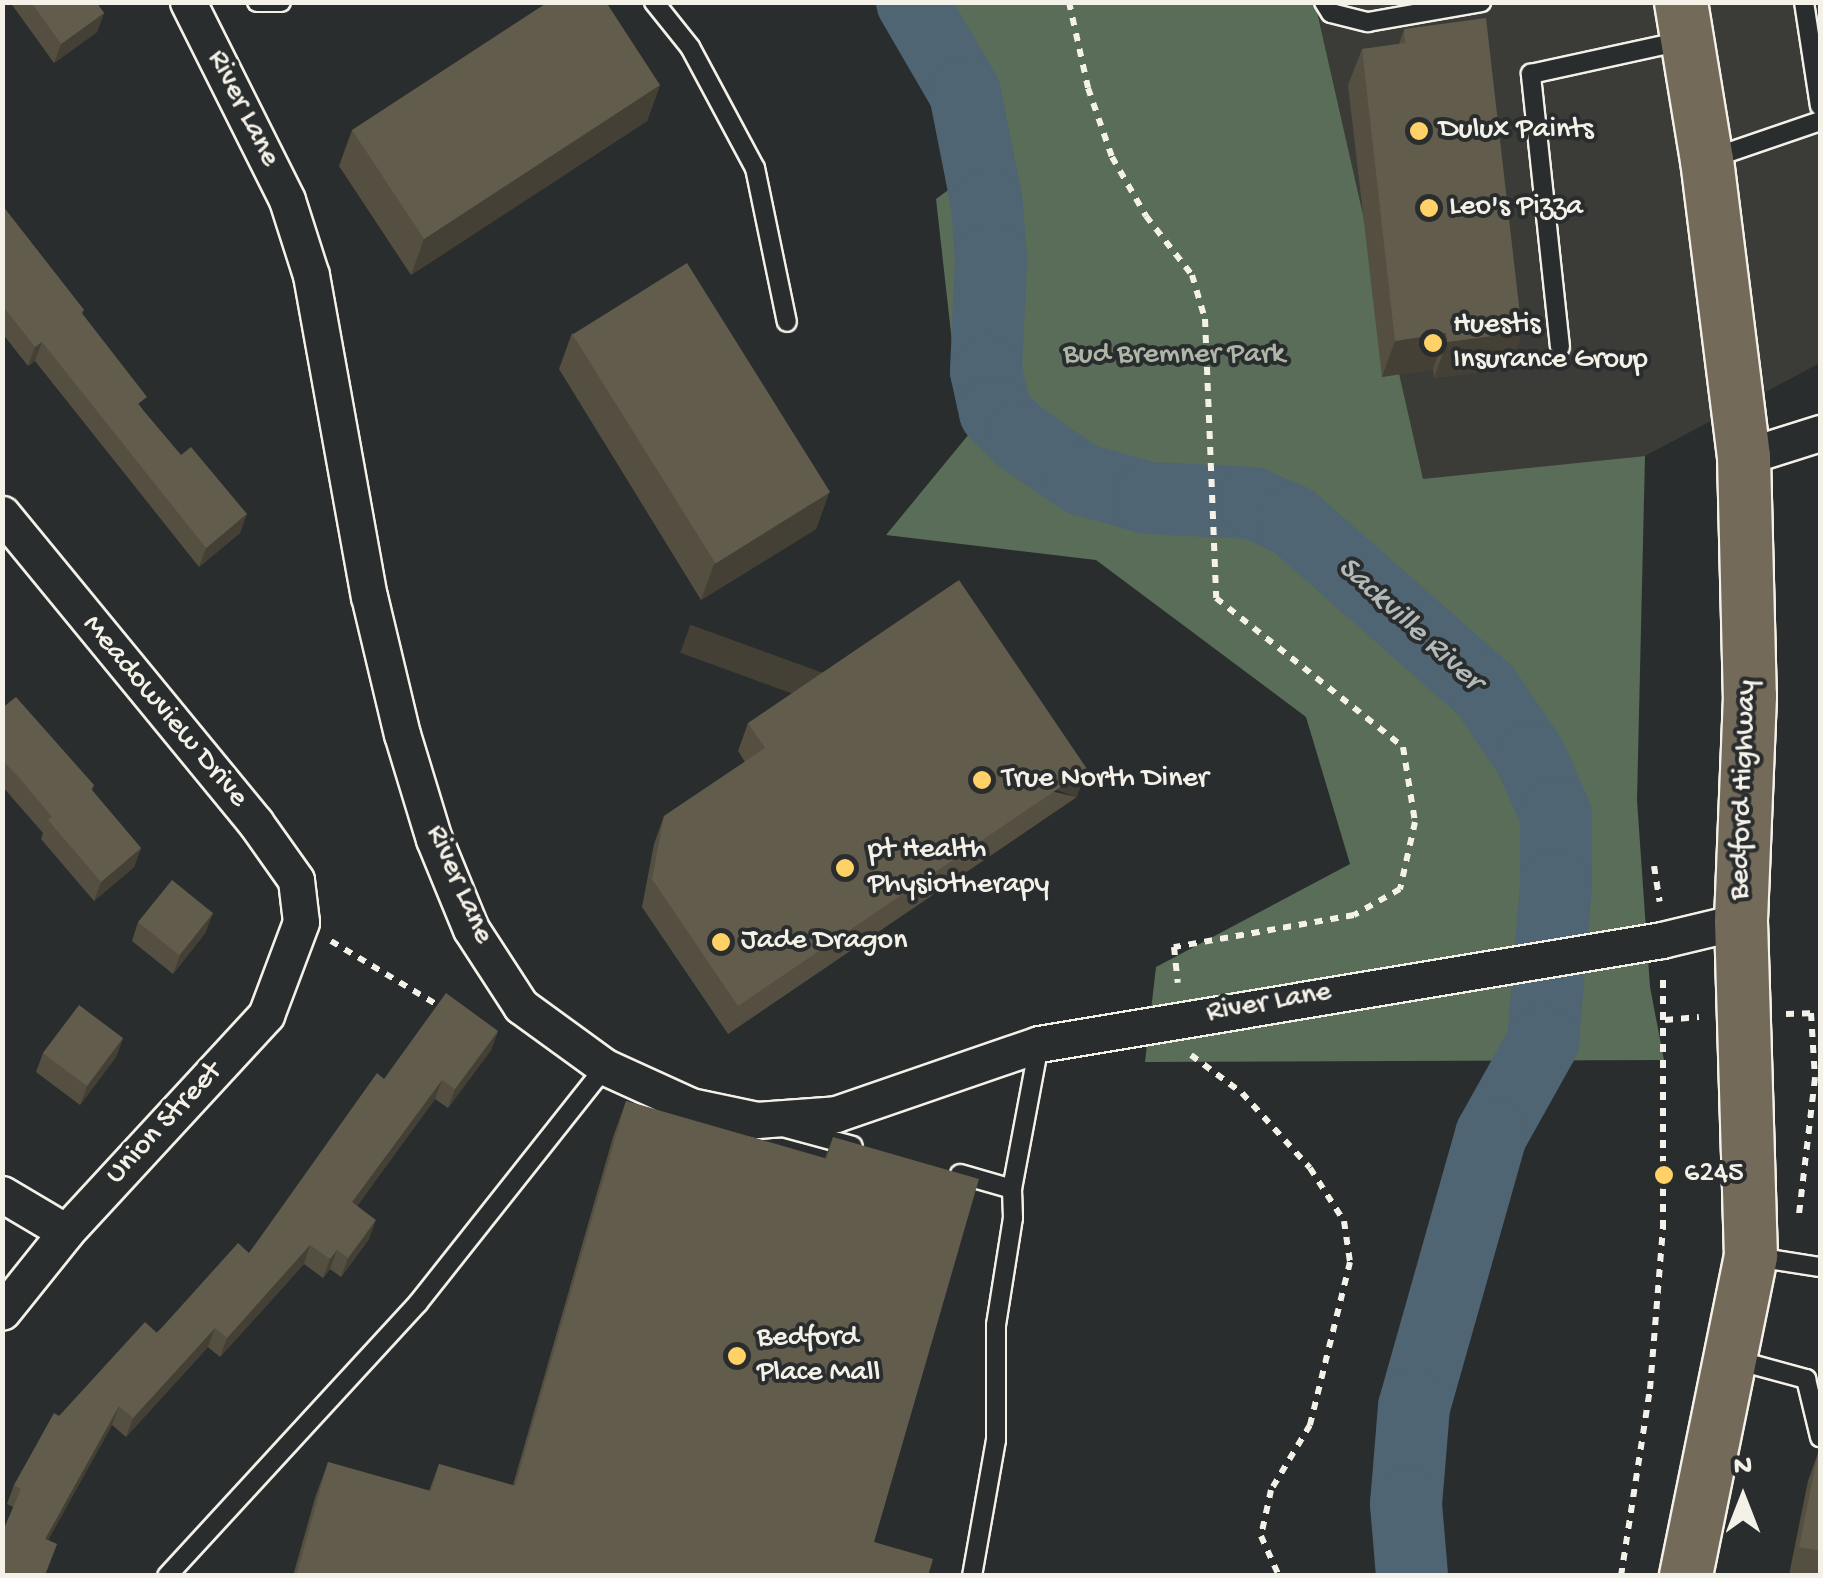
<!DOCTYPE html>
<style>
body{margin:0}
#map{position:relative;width:1823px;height:1578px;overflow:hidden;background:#2a2d2e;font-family:"Gochi Hand",sans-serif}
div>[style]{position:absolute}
.built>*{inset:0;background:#3b3b37}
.green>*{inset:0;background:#596d58}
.river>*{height:72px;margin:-36px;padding:0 36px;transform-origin:36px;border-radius:36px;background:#4f6573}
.path>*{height:6px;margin-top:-3px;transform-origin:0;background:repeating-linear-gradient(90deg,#f4f1e8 0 8px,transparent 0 16px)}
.roads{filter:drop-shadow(2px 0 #f4f1e8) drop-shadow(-2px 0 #f4f1e8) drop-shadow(0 2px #f4f1e8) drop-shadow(0 -2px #f4f1e8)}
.service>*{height:18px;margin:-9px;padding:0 9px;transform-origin:9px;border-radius:9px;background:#2a2d2e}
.minor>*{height:35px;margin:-17.5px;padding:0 17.5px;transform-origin:17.5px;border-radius:17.5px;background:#2a2d2e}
.primary>*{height:52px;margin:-26px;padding:0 26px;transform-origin:26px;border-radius:26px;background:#746a5a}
.wall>*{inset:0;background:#544f41}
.shaded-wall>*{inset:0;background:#454035;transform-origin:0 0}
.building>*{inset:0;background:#625c4c;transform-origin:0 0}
.dots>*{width:28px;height:28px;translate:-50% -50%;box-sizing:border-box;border:5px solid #2a2d2e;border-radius:50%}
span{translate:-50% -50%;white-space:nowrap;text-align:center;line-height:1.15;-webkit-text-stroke:8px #2a2d2e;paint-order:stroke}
.street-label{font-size:30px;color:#f4f1e8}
.poi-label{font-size:30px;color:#f4f1e8}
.left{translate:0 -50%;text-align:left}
.park-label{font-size:30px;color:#aeb6a7}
.water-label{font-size:32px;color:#b2b9b9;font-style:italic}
.frame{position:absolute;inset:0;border:5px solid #f4f1e8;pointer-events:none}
.north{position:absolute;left:1693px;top:1448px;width:100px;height:100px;-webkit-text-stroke:8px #2a2d2e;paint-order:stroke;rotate:0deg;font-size:28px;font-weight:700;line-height:40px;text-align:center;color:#f4f1e8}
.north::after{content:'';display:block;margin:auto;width:35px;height:45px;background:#f4f1e8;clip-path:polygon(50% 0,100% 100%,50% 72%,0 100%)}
</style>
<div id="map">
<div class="built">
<i style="clip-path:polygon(1315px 3px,1820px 3px,1820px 363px,1645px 456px,1423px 480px)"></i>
</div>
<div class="green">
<i style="clip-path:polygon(878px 3px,1315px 3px,1423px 479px,1645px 456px,1637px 800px,1650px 987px,1664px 1060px,1145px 1062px,1156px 967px,1350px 864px,1306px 717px,1096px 560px,886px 535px,969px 434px,952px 342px,936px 199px,985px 163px,957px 105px)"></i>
</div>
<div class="river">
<i style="left:912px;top:2px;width:105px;rotate:59.8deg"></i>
<i style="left:965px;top:93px;width:113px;rotate:78.8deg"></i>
<i style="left:987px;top:204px;width:56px;rotate:85.9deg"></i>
<i style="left:991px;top:260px;width:111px;rotate:92.6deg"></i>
<i style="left:986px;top:371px;width:42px;rotate:77.6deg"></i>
<i style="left:995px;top:412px;width:35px;rotate:45deg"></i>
<i style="left:1020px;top:437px;width:74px;rotate:34.5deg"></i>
<i style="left:1081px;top:479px;width:70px;rotate:15.8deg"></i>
<i style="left:1148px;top:498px;width:105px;rotate:2.7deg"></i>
<i style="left:1253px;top:503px;width:44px;rotate:24.2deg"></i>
<i style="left:1293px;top:521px;width:256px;rotate:41.4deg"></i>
<i style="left:1485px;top:690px;width:82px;rotate:55.9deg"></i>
<i style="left:1531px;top:758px;width:62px;rotate:66.3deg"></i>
<i style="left:1556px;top:815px;width:71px;rotate:90deg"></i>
<i style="left:1556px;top:886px;width:157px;rotate:94.8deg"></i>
<i style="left:1543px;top:1042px;width:107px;rotate:119.2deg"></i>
<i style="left:1491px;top:1135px;width:283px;rotate:105.8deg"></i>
<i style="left:1414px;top:1407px;width:97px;rotate:94.7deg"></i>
<i style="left:1406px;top:1504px;width:72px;rotate:85.2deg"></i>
</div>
<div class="path">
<i style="left:1069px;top:2px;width:88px;rotate:77.5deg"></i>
<i style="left:1088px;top:88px;width:73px;rotate:70.8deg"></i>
<i style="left:1112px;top:157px;width:68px;rotate:60deg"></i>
<i style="left:1146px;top:216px;width:75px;rotate:52.1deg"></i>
<i style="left:1192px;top:275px;width:46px;rotate:73.5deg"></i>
<i style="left:1205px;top:319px;width:279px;rotate:87.7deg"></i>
<i style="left:1216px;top:598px;width:239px;rotate:38.5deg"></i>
<i style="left:1403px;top:747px;width:76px;rotate:80.9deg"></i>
<i style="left:1415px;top:822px;width:69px;rotate:102.6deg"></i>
<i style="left:1400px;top:889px;width:53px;rotate:150.5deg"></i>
<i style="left:1354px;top:915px;width:183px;rotate:169.9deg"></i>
<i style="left:1174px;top:947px;width:36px;rotate:84deg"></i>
<i style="left:1654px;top:866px;width:36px;rotate:81deg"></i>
<i style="left:331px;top:941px;width:132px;rotate:31deg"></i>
<i style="left:1786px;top:1014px;width:25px;rotate:-2deg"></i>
<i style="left:1811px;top:1013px;width:65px;rotate:86.5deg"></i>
<i style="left:1815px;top:1078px;width:138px;rotate:96.7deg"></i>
<i style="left:1665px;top:1020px;width:34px;rotate:-5deg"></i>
<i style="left:1191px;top:1055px;width:64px;rotate:36.7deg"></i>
<i style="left:1242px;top:1093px;width:101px;rotate:47.8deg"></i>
<i style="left:1310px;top:1168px;width:63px;rotate:57.3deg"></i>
<i style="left:1344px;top:1221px;width:41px;rotate:81.7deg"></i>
<i style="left:1350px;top:1262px;width:168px;rotate:103.8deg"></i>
<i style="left:1310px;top:1425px;width:76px;rotate:121deg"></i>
<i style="left:1271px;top:1490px;width:47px;rotate:102.3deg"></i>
<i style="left:1261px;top:1536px;width:44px;rotate:65.8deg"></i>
<i style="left:1621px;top:1576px;width:189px;rotate:-81.2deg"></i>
<i style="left:1650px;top:1389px;width:162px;rotate:-85.4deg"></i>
<i style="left:1663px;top:1228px;width:253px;rotate:-90deg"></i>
</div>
<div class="roads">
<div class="service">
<i style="left:257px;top:2px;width:24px"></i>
<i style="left:654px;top:2px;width:58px;rotate:51.3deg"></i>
<i style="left:690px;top:47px;width:137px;rotate:61.8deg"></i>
<i style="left:755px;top:168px;width:157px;rotate:78.3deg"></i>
<i style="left:1324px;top:2px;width:13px;rotate:58deg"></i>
<i style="left:1331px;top:13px;width:38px;rotate:14deg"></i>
<i style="left:1368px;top:22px;width:115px;rotate:-10deg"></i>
<i style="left:1804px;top:2px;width:105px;rotate:81.3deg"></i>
<i style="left:1712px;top:158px;width:114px;rotate:-18.9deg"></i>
<i style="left:1560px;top:347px;width:275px;rotate:-96.1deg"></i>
<i style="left:1531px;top:74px;width:155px;rotate:-12.3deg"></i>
<i style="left:786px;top:1128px;width:69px;rotate:15deg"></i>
<i style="left:960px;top:1174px;width:54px;rotate:16.1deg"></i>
<i style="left:1756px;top:1257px;width:65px;rotate:8.9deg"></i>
<i style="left:1736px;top:1360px;width:73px;rotate:15.2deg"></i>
<i style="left:1806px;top:1379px;width:60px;rotate:76.4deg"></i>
<i style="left:167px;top:1576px;width:371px;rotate:-47.4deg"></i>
<i style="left:418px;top:1303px;width:301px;rotate:-51.6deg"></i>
<i style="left:972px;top:1576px;width:138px;rotate:-80deg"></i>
<i style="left:996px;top:1440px;width:115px;rotate:-90deg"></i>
<i style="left:996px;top:1325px;width:108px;rotate:-81deg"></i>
<i style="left:1013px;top:1218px;width:29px;rotate:-92deg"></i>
<i style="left:1012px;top:1189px;width:147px;rotate:-79.4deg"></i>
</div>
<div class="minor">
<i style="left:188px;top:2px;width:221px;rotate:63.4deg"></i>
<i style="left:287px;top:200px;width:79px;rotate:72.3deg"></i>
<i style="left:311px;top:275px;width:326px;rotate:79.8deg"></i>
<i style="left:369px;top:596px;width:142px;rotate:76.6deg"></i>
<i style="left:402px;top:734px;width:110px;rotate:73.1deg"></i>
<i style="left:434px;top:839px;width:97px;rotate:67.7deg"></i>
<i style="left:471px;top:929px;width:92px;rotate:57deg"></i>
<i style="left:521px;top:1006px;width:104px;rotate:36deg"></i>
<i style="left:605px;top:1067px;width:94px;rotate:24.4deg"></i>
<i style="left:691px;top:1106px;width:67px;rotate:12deg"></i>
<i style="left:757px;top:1120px;width:79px;rotate:-4.3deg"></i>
<i style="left:836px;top:1114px;width:215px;rotate:-19deg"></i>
<i style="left:1039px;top:1044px;width:632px;rotate:-9.48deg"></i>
<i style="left:1662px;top:940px;width:81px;rotate:-13.5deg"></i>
<i style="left:1744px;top:457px;width:80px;rotate:-17.5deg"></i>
<i style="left:2px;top:514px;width:399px;rotate:50.6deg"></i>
<i style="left:255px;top:822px;width:71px;rotate:54.7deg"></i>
<i style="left:296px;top:880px;width:42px;rotate:83.2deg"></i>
<i style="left:301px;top:922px;width:99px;rotate:110.6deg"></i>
<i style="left:266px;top:1015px;width:295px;rotate:132.7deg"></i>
<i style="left:66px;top:1232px;width:102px;rotate:128.7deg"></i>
<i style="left:2px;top:1194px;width:74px;rotate:30.7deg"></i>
</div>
<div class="primary">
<i style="left:1681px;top:2px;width:160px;rotate:80.7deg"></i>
<i style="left:1707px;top:160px;width:299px;rotate:82.9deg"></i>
<i style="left:1744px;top:457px;width:239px;rotate:88.6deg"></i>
<i style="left:1750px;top:696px;width:225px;rotate:92.3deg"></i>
<i style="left:1741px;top:921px;width:335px;rotate:88.3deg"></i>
<i style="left:1751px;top:1256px;width:327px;rotate:101.5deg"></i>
</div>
</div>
<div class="wall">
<i style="clip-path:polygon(10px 2px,96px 2px,104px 13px,97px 32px,54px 63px)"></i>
<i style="clip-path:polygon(1404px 29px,1522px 332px,1509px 368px,1434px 378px,1433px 369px,1382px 377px,1348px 85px,1362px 49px,1399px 44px)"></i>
<i style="clip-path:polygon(660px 85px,647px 121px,411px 275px,339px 166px,352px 130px)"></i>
<i style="clip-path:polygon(2px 205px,84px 310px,82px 314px,142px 409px,240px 533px,199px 567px,35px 361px,28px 366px,2px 333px)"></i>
<i style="clip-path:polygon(572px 333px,829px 493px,816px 529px,701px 600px,559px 369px)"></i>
<i style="clip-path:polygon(2px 708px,94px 785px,92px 790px,141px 848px,134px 867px,94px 901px,41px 839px,43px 833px,2px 786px)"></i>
<i style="clip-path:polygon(748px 723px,1077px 797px,728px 1034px,642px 907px,654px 844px,664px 816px,745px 762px,738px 751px)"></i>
<i style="clip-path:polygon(138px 922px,206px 932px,173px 974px,132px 941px)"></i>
<i style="clip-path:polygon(498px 1031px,491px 1050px,448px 1108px,435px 1099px,357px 1206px,369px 1239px,341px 1277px,330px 1269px,323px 1278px,304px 1264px,220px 1357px,208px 1347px,126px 1437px,112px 1425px,48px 1540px,57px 1544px,45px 1576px,2px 1576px,13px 1507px,7px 1504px,14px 1485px,59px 1416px,249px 1253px,384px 1079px)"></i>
<i style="clip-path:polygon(123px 1038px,116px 1057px,80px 1105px,36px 1072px,43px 1053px)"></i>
<i style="clip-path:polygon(626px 1101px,825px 1158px,833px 1137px,874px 1542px,928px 1576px,293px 1576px,315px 1498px,328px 1462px,429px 1491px,439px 1464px,513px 1485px,613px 1137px)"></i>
<i style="clip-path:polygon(1818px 1453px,1820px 1454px,1820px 1576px,1789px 1575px,1808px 1481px)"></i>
</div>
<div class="shaded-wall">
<i style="clip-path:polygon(104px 13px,97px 32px,54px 63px,61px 44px)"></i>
<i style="clip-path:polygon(660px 85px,647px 121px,411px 275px,424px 239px)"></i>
<i style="clip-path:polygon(1522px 332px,1509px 368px,1434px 378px,1447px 342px)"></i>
<i style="clip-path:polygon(1446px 333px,1433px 369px,1382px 377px,1395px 341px)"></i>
<i style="clip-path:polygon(42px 342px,35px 361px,28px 366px,35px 347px)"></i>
<i style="clip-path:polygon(829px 493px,816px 529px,701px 600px,714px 564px)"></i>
<i style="clip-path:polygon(247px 514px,240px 533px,199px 567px,206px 548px)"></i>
<i style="left:1087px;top:769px;width:30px;height:422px;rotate:110deg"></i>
<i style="clip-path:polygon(141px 848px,134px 867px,94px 901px,101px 882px)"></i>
<i style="clip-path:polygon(213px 913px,206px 932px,173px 974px,180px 955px)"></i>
<i style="clip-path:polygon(498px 1031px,491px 1050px,448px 1108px,455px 1089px)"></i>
<i style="clip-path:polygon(123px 1038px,116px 1057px,80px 1105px,87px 1086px)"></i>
<i style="clip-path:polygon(442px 1080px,435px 1099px,345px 1222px,352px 1202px)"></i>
<i style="clip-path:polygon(376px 1220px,369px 1239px,341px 1277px,348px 1258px)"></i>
<i style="clip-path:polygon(310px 1245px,304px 1264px,220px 1357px,227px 1338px)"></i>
<i style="clip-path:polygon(337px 1250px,330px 1269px,323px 1278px,330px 1259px)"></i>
<i style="clip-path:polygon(215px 1328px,208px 1347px,126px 1437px,133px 1418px)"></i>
<i style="clip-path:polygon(119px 1406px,112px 1425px,38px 1558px,45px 1539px)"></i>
</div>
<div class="building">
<i style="clip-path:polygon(31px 2px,96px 2px,104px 13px,61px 44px)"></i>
<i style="clip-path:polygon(548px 2px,606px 2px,660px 85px,424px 239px,352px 130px)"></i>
<i style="clip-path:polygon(1486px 18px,1522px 332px,1447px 342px,1446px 333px,1395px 341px,1362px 49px,1405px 43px,1404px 29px)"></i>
<i style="clip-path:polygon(2px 205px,84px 310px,81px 312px,147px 397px,138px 404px,181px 455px,191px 447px,247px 514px,206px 548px,42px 342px,35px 347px,2px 305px)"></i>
<i style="left:687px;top:263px;width:270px;height:135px;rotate:58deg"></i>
<i style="clip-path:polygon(959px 580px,1087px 769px,738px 1006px,652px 879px,664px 816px,765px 748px,748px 723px)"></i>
<i style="clip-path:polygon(16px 697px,94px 785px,91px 789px,141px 848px,101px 882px,48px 820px,52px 817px,16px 774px,2px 760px,2px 708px)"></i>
<i style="left:172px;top:880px;width:53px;height:54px;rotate:39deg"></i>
<i style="clip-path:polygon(446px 993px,498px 1031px,455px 1089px,442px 1080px,352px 1202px,376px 1220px,348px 1258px,337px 1250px,330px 1259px,310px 1245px,227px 1338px,215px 1328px,133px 1418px,119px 1406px,45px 1539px,57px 1544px,44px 1576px,2px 1576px,2px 1533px,21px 1489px,14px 1485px,54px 1413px,59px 1416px,145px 1322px,157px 1333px,238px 1243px,249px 1253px,377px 1073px,384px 1079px)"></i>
<i style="left:79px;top:1005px;width:55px;height:60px;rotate:37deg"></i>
<i style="clip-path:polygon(626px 1101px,827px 1159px,833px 1137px,979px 1179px,874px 1542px,933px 1559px,928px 1576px,296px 1576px,328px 1462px,431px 1491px,439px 1464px,515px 1486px)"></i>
<i style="clip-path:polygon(1818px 1453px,1820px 1454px,1820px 1551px,1799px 1547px)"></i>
</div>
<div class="dots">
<i style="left:1419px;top:131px;background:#ffd166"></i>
<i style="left:1429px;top:208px;background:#ffd166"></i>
<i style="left:1433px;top:343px;background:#ffd166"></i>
<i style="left:982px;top:780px;background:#ffd166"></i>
<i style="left:845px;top:868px;background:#ffd166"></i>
<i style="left:721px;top:942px;background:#ffd166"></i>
<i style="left:1664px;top:1175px;background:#ffd166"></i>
<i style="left:737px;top:1356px;background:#ffd166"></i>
</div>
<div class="street-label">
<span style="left:242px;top:109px;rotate:63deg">River Lane</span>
<span style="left:164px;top:712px;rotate:50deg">Meadowview Drive</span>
<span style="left:1745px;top:790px;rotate:-88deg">Bedford Highway</span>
<span style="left:458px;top:885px;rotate:66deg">River Lane</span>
<span style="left:1269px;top:1004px;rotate:-10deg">River Lane</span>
<span style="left:165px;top:1124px;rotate:-47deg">Union Street</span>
</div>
<div class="poi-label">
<span class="left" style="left:1439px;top:131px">Dulux Paints</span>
<span class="left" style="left:1449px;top:208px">Leo's Pizza</span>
<span class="left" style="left:1453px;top:343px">Huestis<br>Insurance Group</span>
<span class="left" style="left:1002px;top:780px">True North Diner</span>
<span class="left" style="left:868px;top:868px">pt Health<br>Physiotherapy</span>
<span class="left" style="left:741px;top:942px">Jade Dragon</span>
<span class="left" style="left:1684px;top:1175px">6245</span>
<span class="left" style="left:757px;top:1356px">Bedford<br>Place Mall</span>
</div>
<div class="park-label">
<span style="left:1174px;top:356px">Bud Bremner Park</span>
</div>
<div class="water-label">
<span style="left:1409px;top:625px;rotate:42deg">Sackville River</span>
</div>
<div class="frame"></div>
<div class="north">N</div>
</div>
